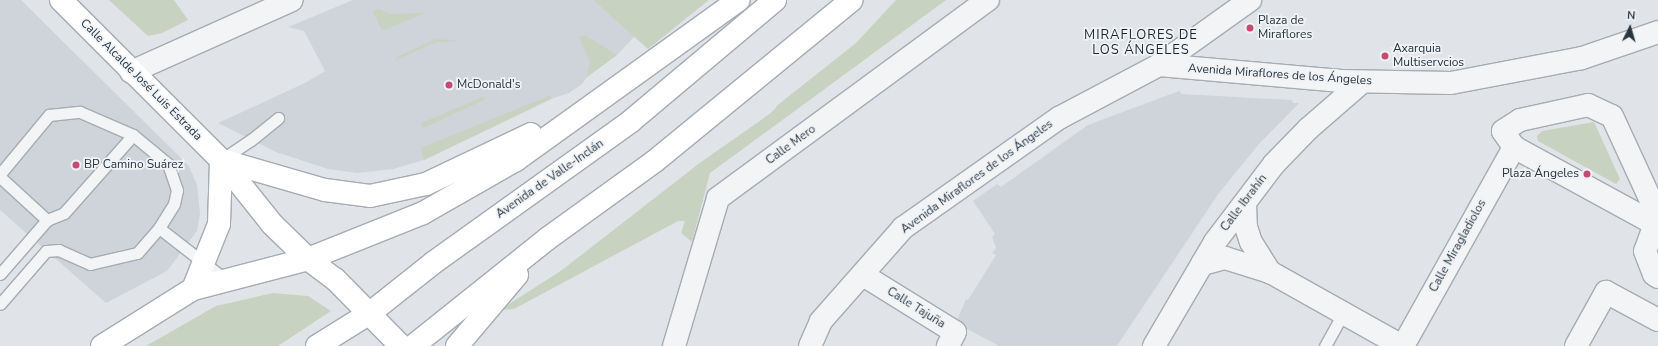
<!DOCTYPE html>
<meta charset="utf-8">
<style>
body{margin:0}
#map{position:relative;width:1658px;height:346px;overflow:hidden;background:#e0e4e8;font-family:"Nunito Sans",sans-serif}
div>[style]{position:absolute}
.built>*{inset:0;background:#ced4da}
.green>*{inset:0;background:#c8d2c1}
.roads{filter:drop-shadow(1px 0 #a5acb2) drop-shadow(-1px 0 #a5acb2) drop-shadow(0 1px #a5acb2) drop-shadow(0 -1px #a5acb2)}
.lane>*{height:11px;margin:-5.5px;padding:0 5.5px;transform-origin:5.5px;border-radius:5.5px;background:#f2f4f6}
.street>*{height:22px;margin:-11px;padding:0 11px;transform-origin:11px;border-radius:11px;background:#f2f4f6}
.secondary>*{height:22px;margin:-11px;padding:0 11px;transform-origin:11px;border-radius:11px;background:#fff}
.primary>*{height:22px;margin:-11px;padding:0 11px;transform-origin:11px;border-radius:11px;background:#fff}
.dots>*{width:11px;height:11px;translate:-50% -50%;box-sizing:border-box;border:2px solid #eff3f6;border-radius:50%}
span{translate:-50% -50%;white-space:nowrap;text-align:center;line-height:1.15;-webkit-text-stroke:3.5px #eff3f6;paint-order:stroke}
.poi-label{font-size:12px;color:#29353f}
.left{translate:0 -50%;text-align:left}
.right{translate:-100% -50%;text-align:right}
.street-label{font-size:12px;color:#29353f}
.neighbourhood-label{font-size:13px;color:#1b262f;letter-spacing:1px}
.north{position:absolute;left:1610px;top:8px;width:40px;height:40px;-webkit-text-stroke:3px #eff3f6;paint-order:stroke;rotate:5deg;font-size:11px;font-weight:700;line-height:16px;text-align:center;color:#29353f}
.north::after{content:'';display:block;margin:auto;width:14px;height:18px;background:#29353f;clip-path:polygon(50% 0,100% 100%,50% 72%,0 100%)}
</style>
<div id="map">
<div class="built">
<i style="clip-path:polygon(0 0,21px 0,189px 166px,197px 185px,200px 214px,197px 231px,167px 271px,106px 303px,0 210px)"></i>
<i style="clip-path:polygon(353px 0,593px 0,635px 36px,617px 55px,587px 77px,582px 84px,569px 93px,551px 99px,424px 160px,393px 169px,357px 173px,328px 169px,276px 152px,218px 123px,305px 83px,325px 71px,304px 31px,288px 27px)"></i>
<i style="clip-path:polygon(1179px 91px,1182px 94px,1292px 100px,1293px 103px,1299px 103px,1259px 144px,1219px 193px,1117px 346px,999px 346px,956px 323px,966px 299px,968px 300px,996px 255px,992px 253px,996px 248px,992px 237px,995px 234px,973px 201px,997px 184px,1001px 187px,1088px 125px)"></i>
</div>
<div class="green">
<i style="clip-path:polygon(109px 0,174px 0,188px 20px,162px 33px,148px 36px)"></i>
<i style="clip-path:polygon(593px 0,709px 0,648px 49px)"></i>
<i style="clip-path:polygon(896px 0,946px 0,710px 173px,692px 242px,681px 233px,685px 221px,678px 221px,514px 309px,500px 310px,562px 270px,701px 162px,771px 113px,779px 104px,856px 43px)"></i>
<i style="clip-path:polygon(379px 9px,391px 14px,425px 13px,382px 31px,373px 11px)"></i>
<i style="clip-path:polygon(585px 35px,617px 55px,587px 77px,590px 62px,579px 37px)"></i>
<i style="clip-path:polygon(436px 39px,462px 41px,436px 42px,396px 60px,397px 57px)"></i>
<i style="clip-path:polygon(551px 95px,551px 99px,424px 160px,421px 148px)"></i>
<i style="clip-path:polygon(483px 97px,484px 100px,423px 128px,421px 123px)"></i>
<i style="clip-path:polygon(1594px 122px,1620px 179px,1616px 184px,1538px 141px,1537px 136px,1542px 131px)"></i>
<i style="clip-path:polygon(273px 293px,308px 296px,331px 311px,278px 346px,146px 346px,216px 306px)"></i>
</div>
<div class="roads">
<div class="lane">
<i style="left:221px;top:160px;width:36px;rotate:-34deg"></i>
<i style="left:251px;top:140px;width:35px;rotate:-39deg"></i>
<i style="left:0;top:174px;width:77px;rotate:-50.3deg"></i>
<i style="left:49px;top:115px;width:31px;rotate:-6deg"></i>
<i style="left:80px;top:112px;width:58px;rotate:23.5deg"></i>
<i style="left:133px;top:135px;width:45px;rotate:39.6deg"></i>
<i style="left:168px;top:164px;width:28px;rotate:71deg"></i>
<i style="left:177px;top:190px;width:14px;rotate:102deg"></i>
<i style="left:174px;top:204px;width:28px;rotate:122deg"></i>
<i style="left:159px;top:228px;width:33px;rotate:131deg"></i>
<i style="left:137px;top:253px;width:48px;rotate:166.8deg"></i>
<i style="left:90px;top:264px;width:34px;rotate:-156deg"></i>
<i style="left:59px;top:250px;width:13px;rotate:176deg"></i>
<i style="left:46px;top:251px;width:70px;rotate:131deg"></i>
<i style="left:0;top:177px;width:64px;rotate:42.5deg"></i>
<i style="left:159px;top:228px;width:85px;rotate:37.8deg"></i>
<i style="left:0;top:274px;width:72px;rotate:-49deg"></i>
<i style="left:47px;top:220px;width:18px;rotate:-22deg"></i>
<i style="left:64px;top:213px;width:104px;rotate:-48.5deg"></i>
<i style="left:1325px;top:346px;width:38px;rotate:-61deg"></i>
</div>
<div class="street">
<i style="left:1159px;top:65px;width:112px;rotate:-35.5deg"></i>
<i style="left:131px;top:72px;width:176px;rotate:-24.1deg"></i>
<i style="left:1588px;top:105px;width:26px;rotate:25deg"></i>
<i style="left:1612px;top:116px;width:110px;rotate:65.3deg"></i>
<i style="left:1658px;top:216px;width:9px;rotate:111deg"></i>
<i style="left:1655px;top:224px;width:161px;rotate:-151.4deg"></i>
<i style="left:1514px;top:147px;width:19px;rotate:-125deg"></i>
<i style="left:1503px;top:131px;width:20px;rotate:-33deg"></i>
<i style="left:1520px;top:120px;width:70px;rotate:-12.4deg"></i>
<i style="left:1245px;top:203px;width:24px;rotate:88deg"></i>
<i style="left:1246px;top:227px;width:16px;rotate:72deg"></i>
<i style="left:1251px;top:242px;width:36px;rotate:58deg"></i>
<i style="left:1655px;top:224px;width:29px;rotate:110deg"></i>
<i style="left:1645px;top:251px;width:25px;rotate:69deg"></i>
<i style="left:1654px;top:274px;width:5px;rotate:37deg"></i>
<i style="left:1202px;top:264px;width:24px;rotate:-15deg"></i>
<i style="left:1225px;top:258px;width:47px;rotate:17.3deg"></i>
<i style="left:1270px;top:272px;width:151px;rotate:29.3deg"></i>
<i style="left:863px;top:275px;width:108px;rotate:31.8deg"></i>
<i style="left:955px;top:332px;width:16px;rotate:117deg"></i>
<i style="left:674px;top:346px;width:154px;rotate:-73.4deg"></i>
<i style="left:718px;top:198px;width:335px;rotate:-36.3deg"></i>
<i style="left:810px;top:346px;width:27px;rotate:-66deg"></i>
<i style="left:821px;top:321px;width:124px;rotate:-48.6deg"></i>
<i style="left:903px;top:228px;width:191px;rotate:-35.2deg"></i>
<i style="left:1059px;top:118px;width:113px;rotate:-27.9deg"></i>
<i style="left:1159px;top:65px;width:183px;rotate:5deg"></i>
<i style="left:1341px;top:81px;width:110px;rotate:1deg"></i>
<i style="left:1451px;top:83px;width:133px;rotate:-10.8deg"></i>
<i style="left:1582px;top:58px;width:80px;rotate:-18.9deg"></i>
<i style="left:1154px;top:346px;width:121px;rotate:-59.6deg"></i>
<i style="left:1215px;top:242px;width:98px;rotate:-52.9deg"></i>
<i style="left:1274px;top:164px;width:49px;rotate:-45.8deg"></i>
<i style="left:1308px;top:129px;width:72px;rotate:-41deg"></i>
<i style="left:1403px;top:346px;width:228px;rotate:-60.8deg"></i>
<i style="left:1576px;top:346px;width:62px;rotate:-60.9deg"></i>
<i style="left:1606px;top:292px;width:59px;rotate:28.3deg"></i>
</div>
<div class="secondary">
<i style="left:61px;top:0;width:226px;rotate:45deg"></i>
<i style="left:221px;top:160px;width:82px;rotate:51.4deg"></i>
<i style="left:272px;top:224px;width:50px;rotate:44.2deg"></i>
<i style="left:193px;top:289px;width:70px;rotate:-68.2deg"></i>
<i style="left:219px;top:224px;width:64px;rotate:-88.2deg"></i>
</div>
<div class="primary">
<i style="left:221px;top:160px;width:108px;rotate:16.1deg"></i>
<i style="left:325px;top:190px;width:45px;rotate:7.6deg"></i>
<i style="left:370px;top:196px;width:57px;rotate:-12.1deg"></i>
<i style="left:426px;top:184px;width:116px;rotate:-25.5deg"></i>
<i style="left:308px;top:259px;width:34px;rotate:37deg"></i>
<i style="left:335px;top:279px;width:94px;rotate:45.4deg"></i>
<i style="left:102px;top:346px;width:107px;rotate:-32.1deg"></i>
<i style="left:193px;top:289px;width:119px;rotate:-14.6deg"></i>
<i style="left:308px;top:259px;width:124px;rotate:-21.8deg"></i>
<i style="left:423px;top:213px;width:107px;rotate:-29.7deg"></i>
<i style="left:516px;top:160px;width:274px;rotate:-35.7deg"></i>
<i style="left:317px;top:346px;width:62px;rotate:-31.9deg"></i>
<i style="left:370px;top:313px;width:80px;rotate:-38.4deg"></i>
<i style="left:433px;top:263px;width:244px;rotate:-35.6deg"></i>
<i style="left:631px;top:121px;width:188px;rotate:-40deg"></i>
<i style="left:413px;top:346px;width:171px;rotate:-38.6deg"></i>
<i style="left:547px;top:239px;width:133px;rotate:-35.8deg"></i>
<i style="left:655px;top:161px;width:254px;rotate:-39.3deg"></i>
<i style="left:457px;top:346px;width:93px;rotate:-49.8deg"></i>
</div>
</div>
<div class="dots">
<i style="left:1250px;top:28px;background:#c84a74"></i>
<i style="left:1385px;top:56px;background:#c84a74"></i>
<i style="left:449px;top:85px;background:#c84a74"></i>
<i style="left:76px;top:165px;background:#c84a74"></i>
<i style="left:1587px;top:174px;background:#c84a74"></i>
</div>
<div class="poi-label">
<span class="left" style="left:1258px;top:28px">Plaza de<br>Miraflores</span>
<span class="left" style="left:1393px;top:56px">Axarquia<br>Multiservcios</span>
<span class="left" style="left:457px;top:85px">McDonald's</span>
<span class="left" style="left:84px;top:165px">BP Camino Suárez</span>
<span class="right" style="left:1579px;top:174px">Plaza Ángeles</span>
</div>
<div class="street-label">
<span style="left:1280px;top:75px;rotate:4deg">Avenida Miraflores de los Ángeles</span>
<span style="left:141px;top:80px;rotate:45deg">Calle Alcalde José Luis Estrada</span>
<span style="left:791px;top:145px;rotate:-36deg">Calle Mero</span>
<span style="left:977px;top:177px;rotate:-36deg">Avenida Miraflores de los Ángeles</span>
<span style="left:550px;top:179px;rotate:-35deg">Avenida de Valle-Inclán</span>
<span style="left:1244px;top:203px;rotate:-53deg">Calle Ibrahín</span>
<span style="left:1458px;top:246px;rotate:-61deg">Calle Miragladiolos</span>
<span style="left:916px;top:308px;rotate:32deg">Calle Tajuña</span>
</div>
<div class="neighbourhood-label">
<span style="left:1141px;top:43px">MIRAFLORES DE<br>LOS ÁNGELES</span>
</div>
<div class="north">N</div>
</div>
